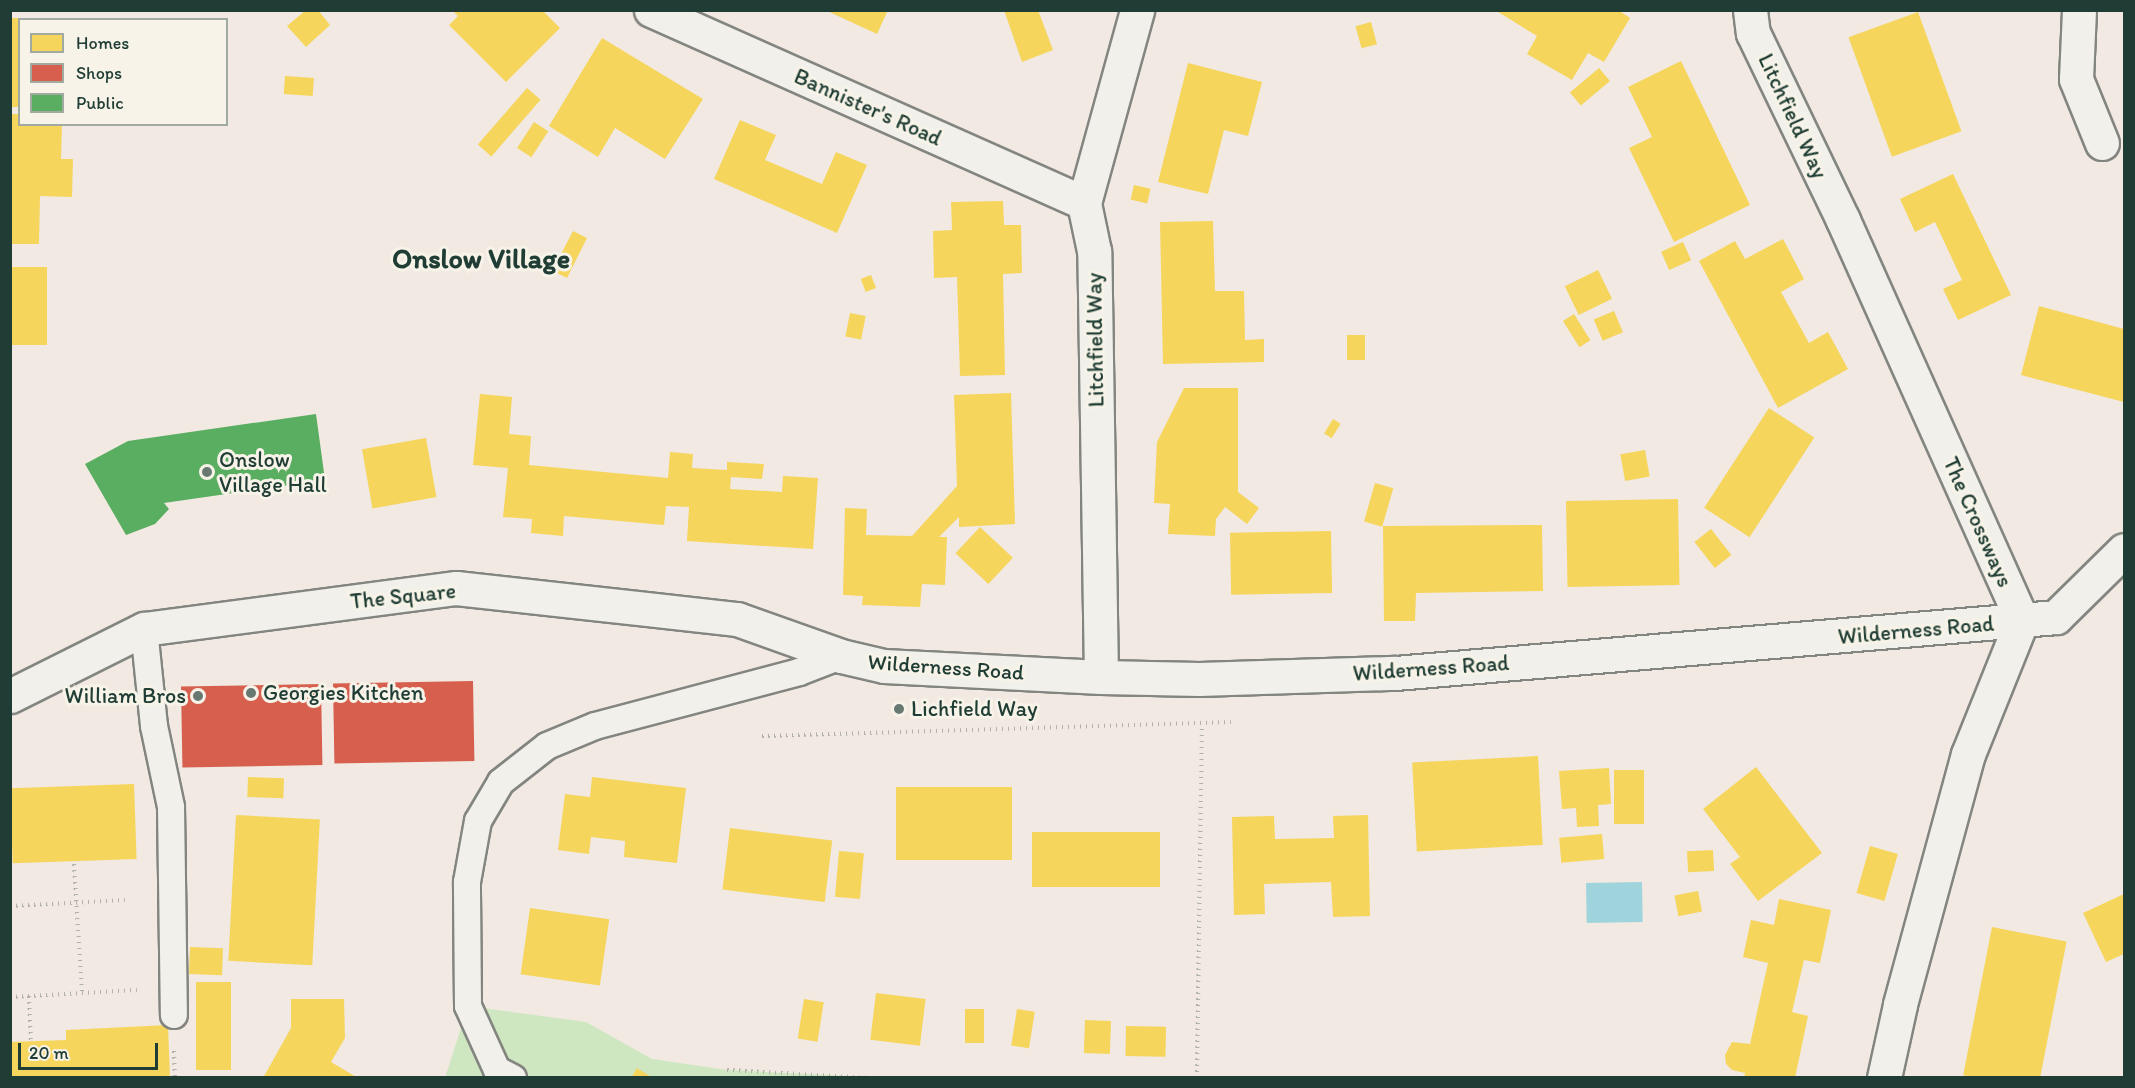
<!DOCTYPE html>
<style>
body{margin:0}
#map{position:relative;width:2135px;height:1088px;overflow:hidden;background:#f1e9e2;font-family:Itim,sans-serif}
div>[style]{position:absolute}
.green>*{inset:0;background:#cfe7c0}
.water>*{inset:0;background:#a0d4dc;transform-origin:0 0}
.homes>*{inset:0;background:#f6d55c;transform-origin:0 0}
.shops>*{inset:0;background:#d6604d;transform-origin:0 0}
.public>*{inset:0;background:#5aae61}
.path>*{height:4px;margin-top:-2px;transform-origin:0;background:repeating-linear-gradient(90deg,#b0b1ac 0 1.5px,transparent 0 6px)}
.roads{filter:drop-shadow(2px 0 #838580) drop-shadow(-2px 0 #838580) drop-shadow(0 2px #838580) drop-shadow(0 -2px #838580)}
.service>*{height:26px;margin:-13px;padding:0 13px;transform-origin:13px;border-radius:13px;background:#f2f0eb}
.minor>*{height:33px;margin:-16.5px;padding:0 16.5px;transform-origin:16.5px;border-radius:16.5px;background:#f2f0eb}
.dots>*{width:16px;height:16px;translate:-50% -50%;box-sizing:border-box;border:3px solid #f7f3e8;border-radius:50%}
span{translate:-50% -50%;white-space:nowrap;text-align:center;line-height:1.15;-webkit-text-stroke:6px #f7f3e8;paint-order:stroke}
.street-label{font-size:22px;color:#1f3d34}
.poi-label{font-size:22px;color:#1f3d34}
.left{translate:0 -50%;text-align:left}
.right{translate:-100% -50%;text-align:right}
.district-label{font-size:28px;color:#1f3d34;font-weight:700}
.frame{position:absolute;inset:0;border:12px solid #1f3d34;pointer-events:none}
.legend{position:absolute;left:18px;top:18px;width:210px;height:108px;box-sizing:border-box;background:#f7f3e8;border:2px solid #a1aaa0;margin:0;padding:8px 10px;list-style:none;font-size:18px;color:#1f3d34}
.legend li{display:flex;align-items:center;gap:12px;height:30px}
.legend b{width:30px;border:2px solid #a1aaa0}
.scale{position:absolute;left:18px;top:1043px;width:140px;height:27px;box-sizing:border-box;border:3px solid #1f3d34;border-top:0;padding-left:8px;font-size:18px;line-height:21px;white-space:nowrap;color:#1f3d34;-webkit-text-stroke:4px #f7f3e8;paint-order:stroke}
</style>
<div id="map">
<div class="green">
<i style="clip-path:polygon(468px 1006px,586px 1022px,652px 1059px,727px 1070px,868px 1077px,445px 1078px)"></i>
</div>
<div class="water">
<i style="left:1642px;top:882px;width:40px;height:56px;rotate:89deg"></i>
</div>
<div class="homes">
<i style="clip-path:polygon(306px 10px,318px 10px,330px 25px,306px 47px,287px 26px)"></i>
<i style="clip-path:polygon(452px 10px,542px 10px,560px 28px,506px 82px,449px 25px,458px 16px)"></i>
<i style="clip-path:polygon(825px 10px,888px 10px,877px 34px)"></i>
<i style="clip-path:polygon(1004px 10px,1038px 10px,1053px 50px,1022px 62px)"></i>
<i style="clip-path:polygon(1495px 10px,1618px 10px,1630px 18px,1604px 62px,1588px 53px,1572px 80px,1527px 54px,1537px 36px)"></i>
<i style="left:1918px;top:12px;width:127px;height:74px;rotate:70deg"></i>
<i style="left:10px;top:18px;width:10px;height:89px"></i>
<i style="left:1371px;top:22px;width:23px;height:16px;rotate:75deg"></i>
<i style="clip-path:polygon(602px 38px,703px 99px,665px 159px,615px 128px,598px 157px,549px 126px)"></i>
<i style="clip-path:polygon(1681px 61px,1750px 205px,1674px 242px,1629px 148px,1652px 137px,1628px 87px)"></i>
<i style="clip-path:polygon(1188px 63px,1262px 82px,1248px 136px,1224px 130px,1208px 194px,1158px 182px)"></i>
<i style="left:1599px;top:68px;width:17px;height:38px;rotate:50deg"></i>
<i style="left:285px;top:76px;width:29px;height:18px;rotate:4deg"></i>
<i style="left:527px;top:88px;width:18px;height:75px;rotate:41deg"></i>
<i style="clip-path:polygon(10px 114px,20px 114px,20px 124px,62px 124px,61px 159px,73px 159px,72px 197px,40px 196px,39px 244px,10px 244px)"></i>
<i style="clip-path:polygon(740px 120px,776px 135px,765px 160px,822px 184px,836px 152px,867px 165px,837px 233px,714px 179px)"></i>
<i style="left:534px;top:122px;width:17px;height:31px;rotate:33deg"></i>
<i style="clip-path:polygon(1953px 174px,2011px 295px,1958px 320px,1943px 289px,1962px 280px,1935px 222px,1915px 232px,1900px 199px)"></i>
<i style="left:1134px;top:185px;width:17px;height:15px;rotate:13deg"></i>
<i style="clip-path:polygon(1003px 201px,1004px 225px,1021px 225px,1022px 273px,1003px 274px,1005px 375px,960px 376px,957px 277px,934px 278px,933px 231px,952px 230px,951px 202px)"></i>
<i style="clip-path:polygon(1213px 221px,1215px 291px,1244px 291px,1245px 340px,1264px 339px,1264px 362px,1163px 364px,1160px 222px)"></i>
<i style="clip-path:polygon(573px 231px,587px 238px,567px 278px,547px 268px,553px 255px,559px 258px)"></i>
<i style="clip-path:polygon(1783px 239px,1804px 279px,1781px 292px,1809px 343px,1828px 332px,1848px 369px,1778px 408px,1699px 261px,1735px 241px,1745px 259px)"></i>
<i style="left:1683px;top:242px;width:20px;height:24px;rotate:66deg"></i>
<i style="left:10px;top:267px;width:37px;height:78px"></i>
<i style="left:1598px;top:270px;width:32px;height:37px;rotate:64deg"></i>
<i style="left:871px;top:275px;width:14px;height:11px;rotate:69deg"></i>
<i style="clip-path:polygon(2039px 306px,2124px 329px,2124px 402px,2021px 375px)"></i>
<i style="left:1614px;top:311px;width:23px;height:22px;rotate:67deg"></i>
<i style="left:850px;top:313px;width:16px;height:24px;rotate:11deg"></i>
<i style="left:1574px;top:314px;width:31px;height:13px;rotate:58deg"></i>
<i style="left:1347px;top:335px;width:18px;height:25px"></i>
<i style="clip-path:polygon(1184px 388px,1238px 388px,1238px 492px,1259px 508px,1247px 524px,1225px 507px,1216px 519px,1215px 536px,1168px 534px,1170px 504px,1154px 503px,1157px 442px)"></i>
<i style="clip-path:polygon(1011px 393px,1015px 524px,959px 527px,959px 517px,939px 537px,947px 537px,945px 585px,922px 584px,920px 607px,862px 605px,863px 596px,843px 595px,845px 508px,867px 509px,866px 535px,912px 536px,957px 486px,954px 395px)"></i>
<i style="clip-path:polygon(480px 394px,512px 397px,509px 434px,531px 436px,529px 465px,668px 478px,670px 452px,693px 454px,692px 468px,727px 470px,727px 462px,764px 464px,762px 479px,731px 477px,730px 489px,782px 492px,783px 476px,818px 478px,813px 549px,687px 541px,689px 507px,666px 506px,664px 525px,564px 516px,563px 536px,531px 533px,532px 519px,503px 517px,508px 468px,473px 465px)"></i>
<i style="left:1769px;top:408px;width:54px;height:119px;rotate:33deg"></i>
<i style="left:1333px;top:419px;width:9px;height:17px;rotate:32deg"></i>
<i style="left:426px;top:438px;width:60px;height:65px;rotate:80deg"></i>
<i style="left:1645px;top:450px;width:27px;height:25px;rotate:80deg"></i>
<i style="left:1375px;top:483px;width:19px;height:40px;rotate:16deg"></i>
<i style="left:1678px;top:499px;width:86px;height:112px;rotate:89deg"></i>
<i style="clip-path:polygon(1542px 525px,1543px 591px,1416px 593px,1415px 621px,1384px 621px,1383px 526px)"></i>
<i style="left:980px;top:527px;width:45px;height:36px;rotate:43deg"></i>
<i style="left:1711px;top:529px;width:33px;height:21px;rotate:52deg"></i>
<i style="left:1331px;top:531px;width:62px;height:101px;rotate:89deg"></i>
<i style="left:1538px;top:756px;width:89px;height:126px;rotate:87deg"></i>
<i style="clip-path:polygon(1756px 767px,1822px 853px,1758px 901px,1730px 864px,1740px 857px,1703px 809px)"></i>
<i style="clip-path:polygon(1609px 768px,1611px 804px,1598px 805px,1599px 826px,1577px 827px,1576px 808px,1562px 809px,1559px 771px)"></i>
<i style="left:1614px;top:770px;width:30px;height:54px"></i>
<i style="left:248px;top:777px;width:36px;height:20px;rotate:2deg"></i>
<i style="clip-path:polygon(592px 777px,686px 788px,677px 863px,624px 857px,625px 841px,591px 837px,589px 854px,558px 850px,565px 794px,590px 797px)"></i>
<i style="left:134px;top:784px;width:75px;height:124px;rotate:88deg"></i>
<i style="left:896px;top:787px;width:116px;height:73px"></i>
<i style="left:236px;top:815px;width:84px;height:146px;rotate:3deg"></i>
<i style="clip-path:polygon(1368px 815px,1370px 916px,1333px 917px,1331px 882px,1264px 884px,1265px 914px,1234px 915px,1232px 817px,1274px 816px,1275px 839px,1334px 838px,1333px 816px)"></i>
<i style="left:730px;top:828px;width:103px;height:62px;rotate:7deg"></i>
<i style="left:1032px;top:832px;width:128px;height:55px"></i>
<i style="left:1602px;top:834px;width:25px;height:43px;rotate:85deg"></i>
<i style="left:1870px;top:846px;width:29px;height:49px;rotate:16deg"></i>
<i style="left:1713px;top:850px;width:21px;height:26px;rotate:87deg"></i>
<i style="left:839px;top:851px;width:25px;height:46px;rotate:5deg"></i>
<i style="left:1698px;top:891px;width:21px;height:24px;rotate:79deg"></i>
<i style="clip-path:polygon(2124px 894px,2124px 954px,2106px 962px,2083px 913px)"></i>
<i style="clip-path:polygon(1779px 899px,1831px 910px,1820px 963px,1804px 960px,1792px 1012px,1808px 1016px,1795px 1078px,1744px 1078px,1745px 1073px,1732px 1070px,1726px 1064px,1725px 1055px,1732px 1042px,1750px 1044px,1768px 963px,1743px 957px,1751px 920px,1774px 925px)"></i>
<i style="left:530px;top:908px;width:80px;height:67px;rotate:8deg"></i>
<i style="left:1992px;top:927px;width:76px;height:151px;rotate:11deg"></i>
<i style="left:190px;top:947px;width:33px;height:27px;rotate:2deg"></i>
<i style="left:196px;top:982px;width:35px;height:88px"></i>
<i style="left:876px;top:993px;width:50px;height:47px;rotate:7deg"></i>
<i style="clip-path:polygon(291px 999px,344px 999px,345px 1038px,331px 1062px,358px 1078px,263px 1078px,291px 1028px)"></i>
<i style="left:804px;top:999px;width:20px;height:40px;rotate:9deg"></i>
<i style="left:965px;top:1009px;width:19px;height:34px"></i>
<i style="left:1017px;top:1009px;width:18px;height:37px;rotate:9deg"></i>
<i style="left:1085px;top:1020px;width:26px;height:33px;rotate:2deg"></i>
<i style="clip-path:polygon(168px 1025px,170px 1078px,10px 1078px,10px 1042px,66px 1040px,66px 1030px)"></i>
<i style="left:1126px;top:1026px;width:40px;height:30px;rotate:1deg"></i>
<i style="clip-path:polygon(637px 1068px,653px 1078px,631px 1078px)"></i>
</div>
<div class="shops">
<i style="left:473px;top:681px;width:80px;height:140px;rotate:89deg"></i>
<i style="left:321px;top:684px;width:81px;height:140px;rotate:89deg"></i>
</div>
<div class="public">
<i style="clip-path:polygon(316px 414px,325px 480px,164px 503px,169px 509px,155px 524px,126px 535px,85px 464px,128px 441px)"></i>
</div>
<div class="path">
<i style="left:762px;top:736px;width:469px;rotate:-1.7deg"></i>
<i style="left:74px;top:864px;width:128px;rotate:86.4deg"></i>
<i style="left:10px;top:906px;width:115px;rotate:-3deg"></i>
<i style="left:29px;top:996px;width:45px;rotate:87.5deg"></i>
<i style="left:10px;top:997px;width:127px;rotate:-3.2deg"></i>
<i style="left:174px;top:1051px;width:27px;rotate:88deg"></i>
<i style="left:727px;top:1070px;width:141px;rotate:3.2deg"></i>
<i style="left:1197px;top:1078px;width:354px;rotate:-89.2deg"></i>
</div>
<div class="roads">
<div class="service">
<i style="left:144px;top:629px;width:98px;rotate:84.1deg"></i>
<i style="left:154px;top:726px;width:83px;rotate:78.1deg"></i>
<i style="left:171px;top:807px;width:208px;rotate:89.2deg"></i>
<i style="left:513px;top:1078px;width:18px;rotate:-153deg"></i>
<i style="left:497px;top:1070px;width:70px;rotate:-114.4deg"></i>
<i style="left:468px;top:1006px;width:124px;rotate:-90.5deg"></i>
<i style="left:467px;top:882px;width:62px;rotate:-79.8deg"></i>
<i style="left:478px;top:821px;width:45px;rotate:-59.5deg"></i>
<i style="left:501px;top:782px;width:58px;rotate:-38deg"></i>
<i style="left:547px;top:746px;width:52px;rotate:-22.6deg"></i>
<i style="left:595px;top:726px;width:211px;rotate:-14.8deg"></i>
<i style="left:799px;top:672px;width:45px;rotate:-20.9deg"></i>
</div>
<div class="minor">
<i style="left:651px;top:10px;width:474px;rotate:24deg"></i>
<i style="left:1750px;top:10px;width:23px;rotate:83deg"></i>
<i style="left:1753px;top:33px;width:208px;rotate:64.3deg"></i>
<i style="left:1843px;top:220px;width:438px;rotate:65.9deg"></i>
<i style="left:2022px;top:620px;width:144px;rotate:111.9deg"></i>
<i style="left:1968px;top:754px;width:260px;rotate:105.2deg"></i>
<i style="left:1900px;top:1005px;width:75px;rotate:102.4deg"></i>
<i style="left:2079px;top:10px;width:69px;rotate:92.5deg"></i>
<i style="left:2076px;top:79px;width:69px;rotate:67.9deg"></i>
<i style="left:1101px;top:677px;width:426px;rotate:-90.9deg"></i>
<i style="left:1094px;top:251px;width:49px;rotate:-101.8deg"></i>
<i style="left:1084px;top:203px;width:200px;rotate:-74.6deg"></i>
<i style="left:10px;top:696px;width:150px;rotate:-26.6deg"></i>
<i style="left:144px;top:629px;width:315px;rotate:-7.5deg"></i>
<i style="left:456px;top:588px;width:283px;rotate:6.3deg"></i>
<i style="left:737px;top:619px;width:110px;rotate:19.6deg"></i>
<i style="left:841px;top:656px;width:44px;rotate:13.1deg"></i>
<i style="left:884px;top:666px;width:217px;rotate:2.9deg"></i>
<i style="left:1101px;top:677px;width:98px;rotate:1.2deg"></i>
<i style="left:1199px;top:679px;width:196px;rotate:-1.8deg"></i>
<i style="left:1395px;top:673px;width:663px;rotate:-4.84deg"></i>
<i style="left:2056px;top:617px;width:95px;rotate:-44.6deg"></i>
</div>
</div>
<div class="dots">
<i style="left:207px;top:472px;background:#687971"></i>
<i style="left:251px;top:693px;background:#687971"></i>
<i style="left:198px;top:696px;background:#687971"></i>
<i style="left:899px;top:709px;background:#687971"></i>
</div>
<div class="street-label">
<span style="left:868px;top:107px;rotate:24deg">Bannister's Road</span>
<span style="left:1793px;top:116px;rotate:65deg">Litchfield Way</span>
<span style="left:1095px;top:340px;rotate:-91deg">Litchfield Way</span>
<span style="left:1978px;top:522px;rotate:66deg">The Crossways</span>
<span style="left:403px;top:596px;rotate:-6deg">The Square</span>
<span style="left:1916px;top:630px;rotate:-5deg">Wilderness Road</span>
<span style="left:946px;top:667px;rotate:4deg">Wilderness Road</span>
<span style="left:1431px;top:668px;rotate:-4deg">Wilderness Road</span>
</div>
<div class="poi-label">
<span class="left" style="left:219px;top:472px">Onslow<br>Village Hall</span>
<span class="left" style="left:263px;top:693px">Georgies Kitchen</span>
<span class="right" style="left:186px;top:696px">William Bros</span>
<span class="left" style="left:911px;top:709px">Lichfield Way</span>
</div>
<div class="district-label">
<span style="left:481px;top:258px">Onslow Village</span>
</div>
<div class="frame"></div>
<ul class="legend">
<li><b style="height:16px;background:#f6d55c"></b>Homes</li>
<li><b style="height:16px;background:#d6604d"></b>Shops</li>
<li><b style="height:16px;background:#5aae61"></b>Public</li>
</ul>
<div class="scale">20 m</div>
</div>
